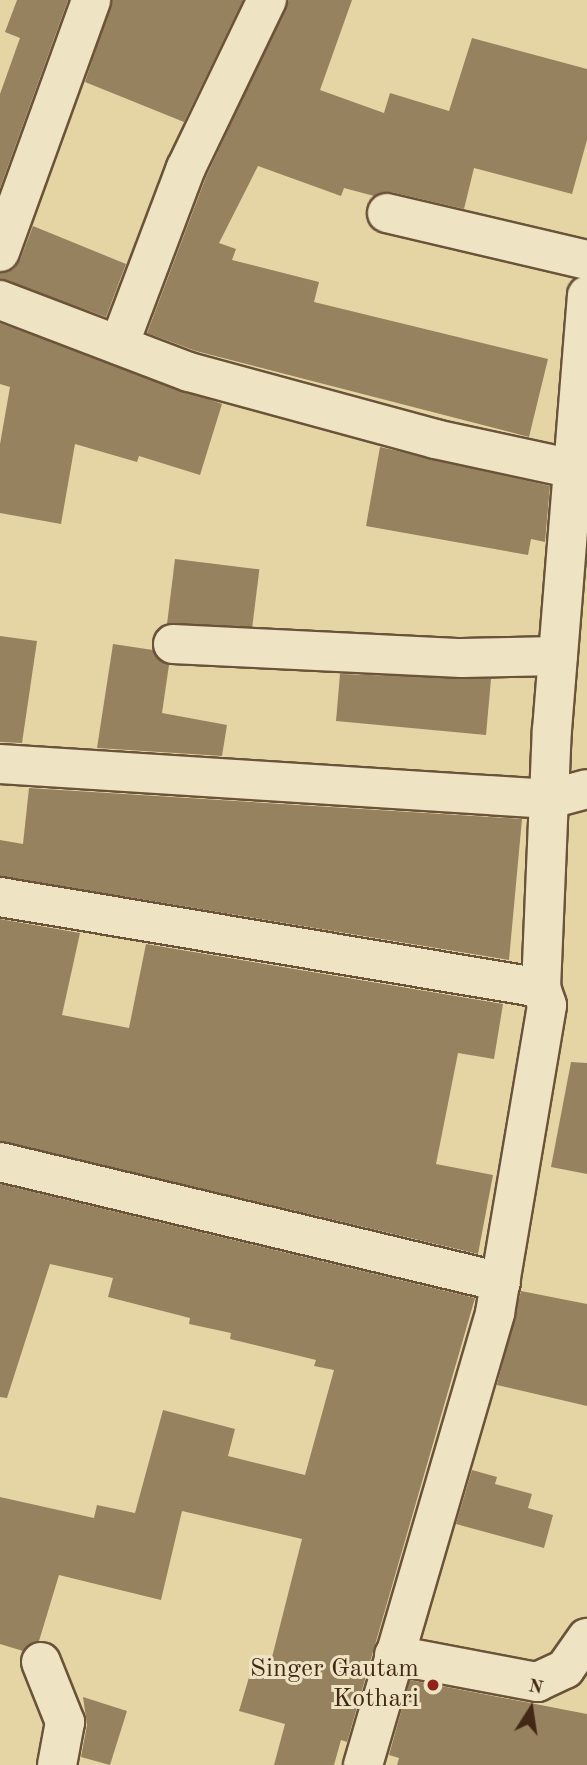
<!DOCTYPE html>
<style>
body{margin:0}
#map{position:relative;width:587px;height:1765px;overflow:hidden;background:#e5d5a5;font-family:"Old Standard TT",serif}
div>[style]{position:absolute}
.building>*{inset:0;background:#978260;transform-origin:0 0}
.roads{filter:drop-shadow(2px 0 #6b5339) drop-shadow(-2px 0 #6b5339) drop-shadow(0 2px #6b5339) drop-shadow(0 -2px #6b5339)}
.minor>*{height:38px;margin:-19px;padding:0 19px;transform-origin:19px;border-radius:19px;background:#eee4c4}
.dots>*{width:19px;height:19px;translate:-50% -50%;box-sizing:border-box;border:4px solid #eee4c4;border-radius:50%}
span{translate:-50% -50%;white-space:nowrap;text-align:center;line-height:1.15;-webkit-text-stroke:6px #eee4c4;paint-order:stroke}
.poi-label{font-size:26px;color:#422815}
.right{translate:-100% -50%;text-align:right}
.north{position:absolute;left:496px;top:1674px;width:70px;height:70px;-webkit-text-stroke:5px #eee4c4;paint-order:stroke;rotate:12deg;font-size:19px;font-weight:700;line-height:28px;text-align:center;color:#422815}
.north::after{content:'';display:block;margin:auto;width:24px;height:32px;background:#422815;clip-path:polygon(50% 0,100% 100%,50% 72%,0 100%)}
</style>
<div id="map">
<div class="building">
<i style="clip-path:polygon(17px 0,68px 0,0 188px,0 94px,20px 38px,5px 32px)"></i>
<i style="clip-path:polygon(112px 0,243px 0,184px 122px,85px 82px)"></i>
<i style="clip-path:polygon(289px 0,352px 0,320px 90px,384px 113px,390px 93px,449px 111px,472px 38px,587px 69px,587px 140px,572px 194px,474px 168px,464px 209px,391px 192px,374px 196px,344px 188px,341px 196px,258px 166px,219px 243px,236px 249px,232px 260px,319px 282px,314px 302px,548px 359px,529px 437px,196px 351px,147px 333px,206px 177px)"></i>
<i style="clip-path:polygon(33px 226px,126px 264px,106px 317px,0 279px,0 273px,14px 269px,20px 260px)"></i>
<i style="clip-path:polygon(0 323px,222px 404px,200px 475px,139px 456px,137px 462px,75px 444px,61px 524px,0 513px,0 444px,10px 387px,0 384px)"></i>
<i style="clip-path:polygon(380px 447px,550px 486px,545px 542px,531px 539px,528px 555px,366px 526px)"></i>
<i style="left:175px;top:559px;width:85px;height:65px;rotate:7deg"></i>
<i style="clip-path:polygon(0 636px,37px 641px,22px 743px,0 742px)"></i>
<i style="clip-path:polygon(113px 644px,153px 650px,169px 665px,162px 713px,227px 725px,222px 756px,97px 748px)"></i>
<i style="clip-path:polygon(340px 674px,491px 679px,486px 735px,336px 721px)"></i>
<i style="clip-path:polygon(29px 788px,522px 819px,509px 960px,0 876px,0 840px,23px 844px)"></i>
<i style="clip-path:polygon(0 919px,80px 933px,62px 1015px,129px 1028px,146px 944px,503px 1004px,494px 1059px,458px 1053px,436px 1164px,493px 1175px,478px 1254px,0 1141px)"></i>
<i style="clip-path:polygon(571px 1062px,587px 1063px,587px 1174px,551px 1167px)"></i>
<i style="clip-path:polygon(0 1184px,475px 1298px,347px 1742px,341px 1740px,334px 1765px,274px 1765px,285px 1724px,239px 1711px,253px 1664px,269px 1669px,302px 1539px,182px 1511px,161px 1600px,59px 1575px,39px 1641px,23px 1651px,0 1644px,0 1497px,94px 1518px,97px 1505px,135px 1513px,163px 1410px,235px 1429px,228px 1456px,305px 1475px,334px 1370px,314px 1366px,316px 1360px,230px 1339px,231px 1333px,189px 1324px,190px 1318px,108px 1297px,113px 1278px,50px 1264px,7px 1398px,0 1397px)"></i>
<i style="clip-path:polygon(521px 1291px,587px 1304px,587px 1406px,497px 1385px)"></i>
<i style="clip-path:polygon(472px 1470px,497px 1477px,495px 1484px,532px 1494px,528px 1508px,553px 1515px,544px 1548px,456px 1524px)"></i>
<i style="clip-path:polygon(410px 1680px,587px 1714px,587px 1765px,397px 1765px,399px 1758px,389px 1755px)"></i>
<i style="clip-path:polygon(83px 1697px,127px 1711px,110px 1765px,81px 1757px,87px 1725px)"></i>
</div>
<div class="roads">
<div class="minor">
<i style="left:387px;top:213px;width:205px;rotate:13.2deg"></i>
<i style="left:0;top:252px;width:268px;rotate:-70.1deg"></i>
<i style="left:0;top:300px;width:202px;rotate:20.9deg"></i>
<i style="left:189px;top:372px;width:255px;rotate:15.2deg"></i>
<i style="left:435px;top:439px;width:156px;rotate:12.2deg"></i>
<i style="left:119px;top:345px;width:189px;rotate:-69.3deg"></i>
<i style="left:186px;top:168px;width:187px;rotate:-64.3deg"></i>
<i style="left:173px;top:644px;width:289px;rotate:2.8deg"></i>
<i style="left:462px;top:658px;width:96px;rotate:-1.2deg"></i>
<i style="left:0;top:764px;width:551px;rotate:3.64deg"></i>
<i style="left:550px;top:799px;width:38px;rotate:-15deg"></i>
<i style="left:0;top:897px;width:549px;rotate:9.55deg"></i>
<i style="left:0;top:1162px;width:515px;rotate:13.47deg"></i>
<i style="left:394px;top:1655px;width:146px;rotate:10.7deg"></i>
<i style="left:537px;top:1682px;width:31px;rotate:-25deg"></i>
<i style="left:565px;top:1669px;width:38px;rotate:-55deg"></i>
<i style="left:41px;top:1662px;width:65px;rotate:68.2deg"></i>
<i style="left:65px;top:1722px;width:44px;rotate:100.5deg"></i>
<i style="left:363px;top:1765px;width:471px;rotate:-73.7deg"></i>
<i style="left:495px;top:1313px;width:312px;rotate:-80.4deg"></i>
<i style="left:547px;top:1005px;width:18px;rotate:-109deg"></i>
<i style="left:541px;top:988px;width:258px;rotate:-87.6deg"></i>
<i style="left:552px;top:730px;width:436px;rotate:-85.4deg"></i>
</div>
</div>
<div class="dots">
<i style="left:433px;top:1685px;background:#8f2418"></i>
</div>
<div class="poi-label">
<span class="right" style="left:419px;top:1685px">Singer Gautam<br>Kothari</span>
</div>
<div class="north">N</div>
</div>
